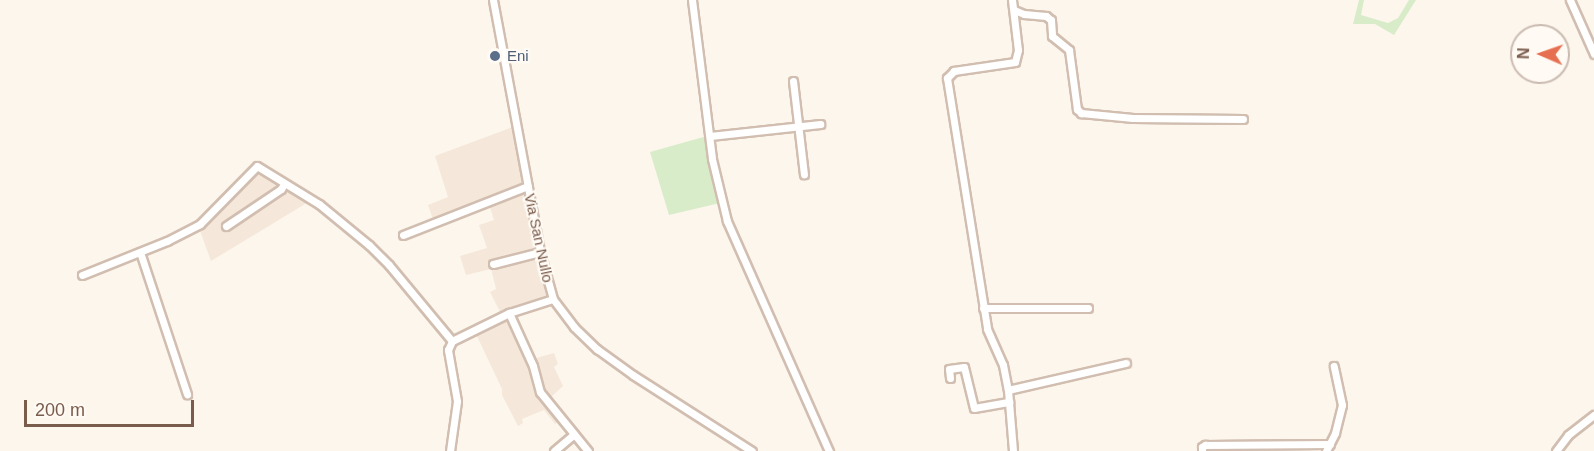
<!DOCTYPE html>
<style>
body{margin:0}
#map{position:relative;width:1594px;height:451px;overflow:hidden;background:#fdf6ec;font-family:Helvetica,sans-serif}
div>[style]{position:absolute}
.residential>*{inset:0;background:#f5e8da}
.green>*{inset:0;background:#d8ecc9}
.roads{filter:drop-shadow(2px 0 #d1beb0) drop-shadow(-2px 0 #d1beb0) drop-shadow(0 2px #d1beb0) drop-shadow(0 -2px #d1beb0)}
.minor>*{height:7px;margin:-3.5px;padding:0 3.5px;transform-origin:3.5px;border-radius:3.5px;background:#fff}
.dots>*{width:16px;height:16px;translate:-50% -50%;box-sizing:border-box;border:3px solid #fffaf3;border-radius:50%}
span{translate:-50% -50%;white-space:nowrap;text-align:center;line-height:1.15;-webkit-text-stroke:4.5px #fffaf3;paint-order:stroke}
.service-label{font-size:15px;color:#4e5e75}
.left{translate:0 -50%;text-align:left}
.street-label{font-size:15px;color:#7a5c4d}
.north{position:absolute;left:1510px;top:24px;width:60px;height:60px;box-sizing:border-box;background:#fffaf3;border:2px solid #cabbb1;border-radius:50%;rotate:272deg;font-size:16px;font-weight:700;line-height:24px;text-align:center;color:#7a5c4d}
.north::after{content:'';display:block;margin:auto;width:21px;height:27px;background:#e76f51;clip-path:polygon(50% 0,100% 100%,50% 72%,0 100%)}
.scale{position:absolute;left:24px;top:400px;width:170px;height:27px;box-sizing:border-box;border:3px solid #7a5c4d;border-top:0;padding-left:8px;font-size:18px;line-height:21px;white-space:nowrap;color:#7a5c4d;-webkit-text-stroke:4px #fffaf3;paint-order:stroke}
</style>
<div id="map">
<div class="residential">
<i style="clip-path:polygon(513px 127px,538px 256px,548px 295px,501px 314px,490px 292px,496px 289px,491px 269px,466px 275px,460px 256px,487px 248px,479px 225px,494px 220px,489px 204px,435px 225px,428px 205px,448px 197px,435px 156px)"></i>
<i style="clip-path:polygon(258px 169px,310px 201px,211px 261px,199px 228px,211px 219px,218px 207px)"></i>
<i style="clip-path:polygon(514px 314px,533px 359px,554px 353px,558px 364px,554px 367px,563px 386px,549px 399px,564px 418px,555px 424px,544px 410px,522px 419px,523px 423px,518px 426px,502px 395px,502px 389px,475px 332px)"></i>
</div>
<div class="green">
<i style="clip-path:polygon(1359px 0,1364px 0,1361px 15px,1388px 23px,1398px 18px,1409px 0,1416px 0,1394px 35px,1375px 24px,1353px 24px)"></i>
<i style="clip-path:polygon(707px 136px,720px 203px,669px 215px,650px 152px)"></i>
</div>
<div class="roads">
<div class="minor">
<i style="left:493px;top:0;width:256px;rotate:79.4deg"></i>
<i style="left:540px;top:252px;width:49px;rotate:74.5deg"></i>
<i style="left:553px;top:299px;width:35px;rotate:53deg"></i>
<i style="left:574px;top:327px;width:32px;rotate:44deg"></i>
<i style="left:597px;top:349px;width:44px;rotate:35.8deg"></i>
<i style="left:633px;top:375px;width:141px;rotate:32.6deg"></i>
<i style="left:692px;top:0;width:160px;rotate:82.8deg"></i>
<i style="left:712px;top:159px;width:64px;rotate:76.4deg"></i>
<i style="left:727px;top:221px;width:252px;rotate:66.1deg"></i>
<i style="left:1012px;top:0;width:50px;rotate:83.2deg"></i>
<i style="left:1018px;top:50px;width:12px;rotate:104deg"></i>
<i style="left:1015px;top:62px;width:62px;rotate:171.6deg"></i>
<i style="left:954px;top:71px;width:10px;rotate:135deg"></i>
<i style="left:947px;top:78px;width:254px;rotate:80.9deg"></i>
<i style="left:987px;top:329px;width:39px;rotate:66deg"></i>
<i style="left:1003px;top:365px;width:25px;rotate:79deg"></i>
<i style="left:1008px;top:390px;width:61px;rotate:85.3deg"></i>
<i style="left:1570px;top:0;width:59px;rotate:66deg"></i>
<i style="left:1014px;top:10px;width:11px;rotate:22deg"></i>
<i style="left:1024px;top:14px;width:22px;rotate:5deg"></i>
<i style="left:1046px;top:16px;width:6px;rotate:39deg"></i>
<i style="left:1051px;top:20px;width:16px;rotate:86deg"></i>
<i style="left:1052px;top:36px;width:22px;rotate:39deg"></i>
<i style="left:1069px;top:50px;width:60px;rotate:82.3deg"></i>
<i style="left:1077px;top:109px;width:6px;rotate:45deg"></i>
<i style="left:1081px;top:113px;width:52px;rotate:5.5deg"></i>
<i style="left:1133px;top:118px;width:110px;rotate:0.5deg"></i>
<i style="left:793px;top:81px;width:94px;rotate:83.3deg"></i>
<i style="left:710px;top:136px;width:111px;rotate:-6.2deg"></i>
<i style="left:226px;top:226px;width:66px;rotate:-33.9deg"></i>
<i style="left:281px;top:189px;width:6px;rotate:-59deg"></i>
<i style="left:403px;top:235px;width:134px;rotate:-21.4deg"></i>
<i style="left:140px;top:252px;width:150px;rotate:71.7deg"></i>
<i style="left:493px;top:264px;width:49px;rotate:-14.3deg"></i>
<i style="left:82px;top:275px;width:92px;rotate:-21.8deg"></i>
<i style="left:167px;top:241px;width:37px;rotate:-27deg"></i>
<i style="left:200px;top:224px;width:81px;rotate:-45.5deg"></i>
<i style="left:257px;top:166px;width:73px;rotate:31.5deg"></i>
<i style="left:319px;top:204px;width:65px;rotate:39.4deg"></i>
<i style="left:369px;top:245px;width:28px;rotate:45deg"></i>
<i style="left:389px;top:265px;width:99px;rotate:50.3deg"></i>
<i style="left:983px;top:308px;width:105px"></i>
<i style="left:509px;top:313px;width:58px;rotate:65.6deg"></i>
<i style="left:533px;top:366px;width:27px;rotate:75deg"></i>
<i style="left:540px;top:392px;width:76px;rotate:50.9deg"></i>
<i style="left:950px;top:378px;width:9px;rotate:-96deg"></i>
<i style="left:949px;top:369px;width:15px;rotate:-8deg"></i>
<i style="left:964px;top:367px;width:42px;rotate:76.3deg"></i>
<i style="left:974px;top:408px;width:36px;rotate:-10deg"></i>
<i style="left:1008px;top:390px;width:121px;rotate:-12.9deg"></i>
<i style="left:450px;top:451px;width:50px;rotate:-82deg"></i>
<i style="left:457px;top:401px;width:52px;rotate:-100deg"></i>
<i style="left:448px;top:350px;width:10px;rotate:-66deg"></i>
<i style="left:452px;top:341px;width:64px;rotate:-26.2deg"></i>
<i style="left:509px;top:313px;width:46px;rotate:-17.7deg"></i>
<i style="left:554px;top:451px;width:26px;rotate:-40deg"></i>
<i style="left:1202px;top:451px;width:4px;rotate:-90deg"></i>
<i style="left:1202px;top:447px;width:4px;rotate:-34deg"></i>
<i style="left:1205px;top:445px;width:125px;rotate:-0.5deg"></i>
<i style="left:1326px;top:451px;width:20px;rotate:-63deg"></i>
<i style="left:1335px;top:433px;width:29px;rotate:-76deg"></i>
<i style="left:1342px;top:405px;width:40px;rotate:-102deg"></i>
<i style="left:1556px;top:451px;width:20px;rotate:-53deg"></i>
<i style="left:1568px;top:435px;width:33px;rotate:-38deg"></i>
</div>
</div>
<div class="dots">
<i style="left:495px;top:56px;background:#5c6f8a"></i>
</div>
<div class="service-label">
<span class="left" style="left:507px;top:56px">Eni</span>
</div>
<div class="street-label">
<span style="left:539px;top:238px;rotate:78deg">Via San Nullo</span>
</div>
<div class="north">N</div>
<div class="scale">200 m</div>
</div>
